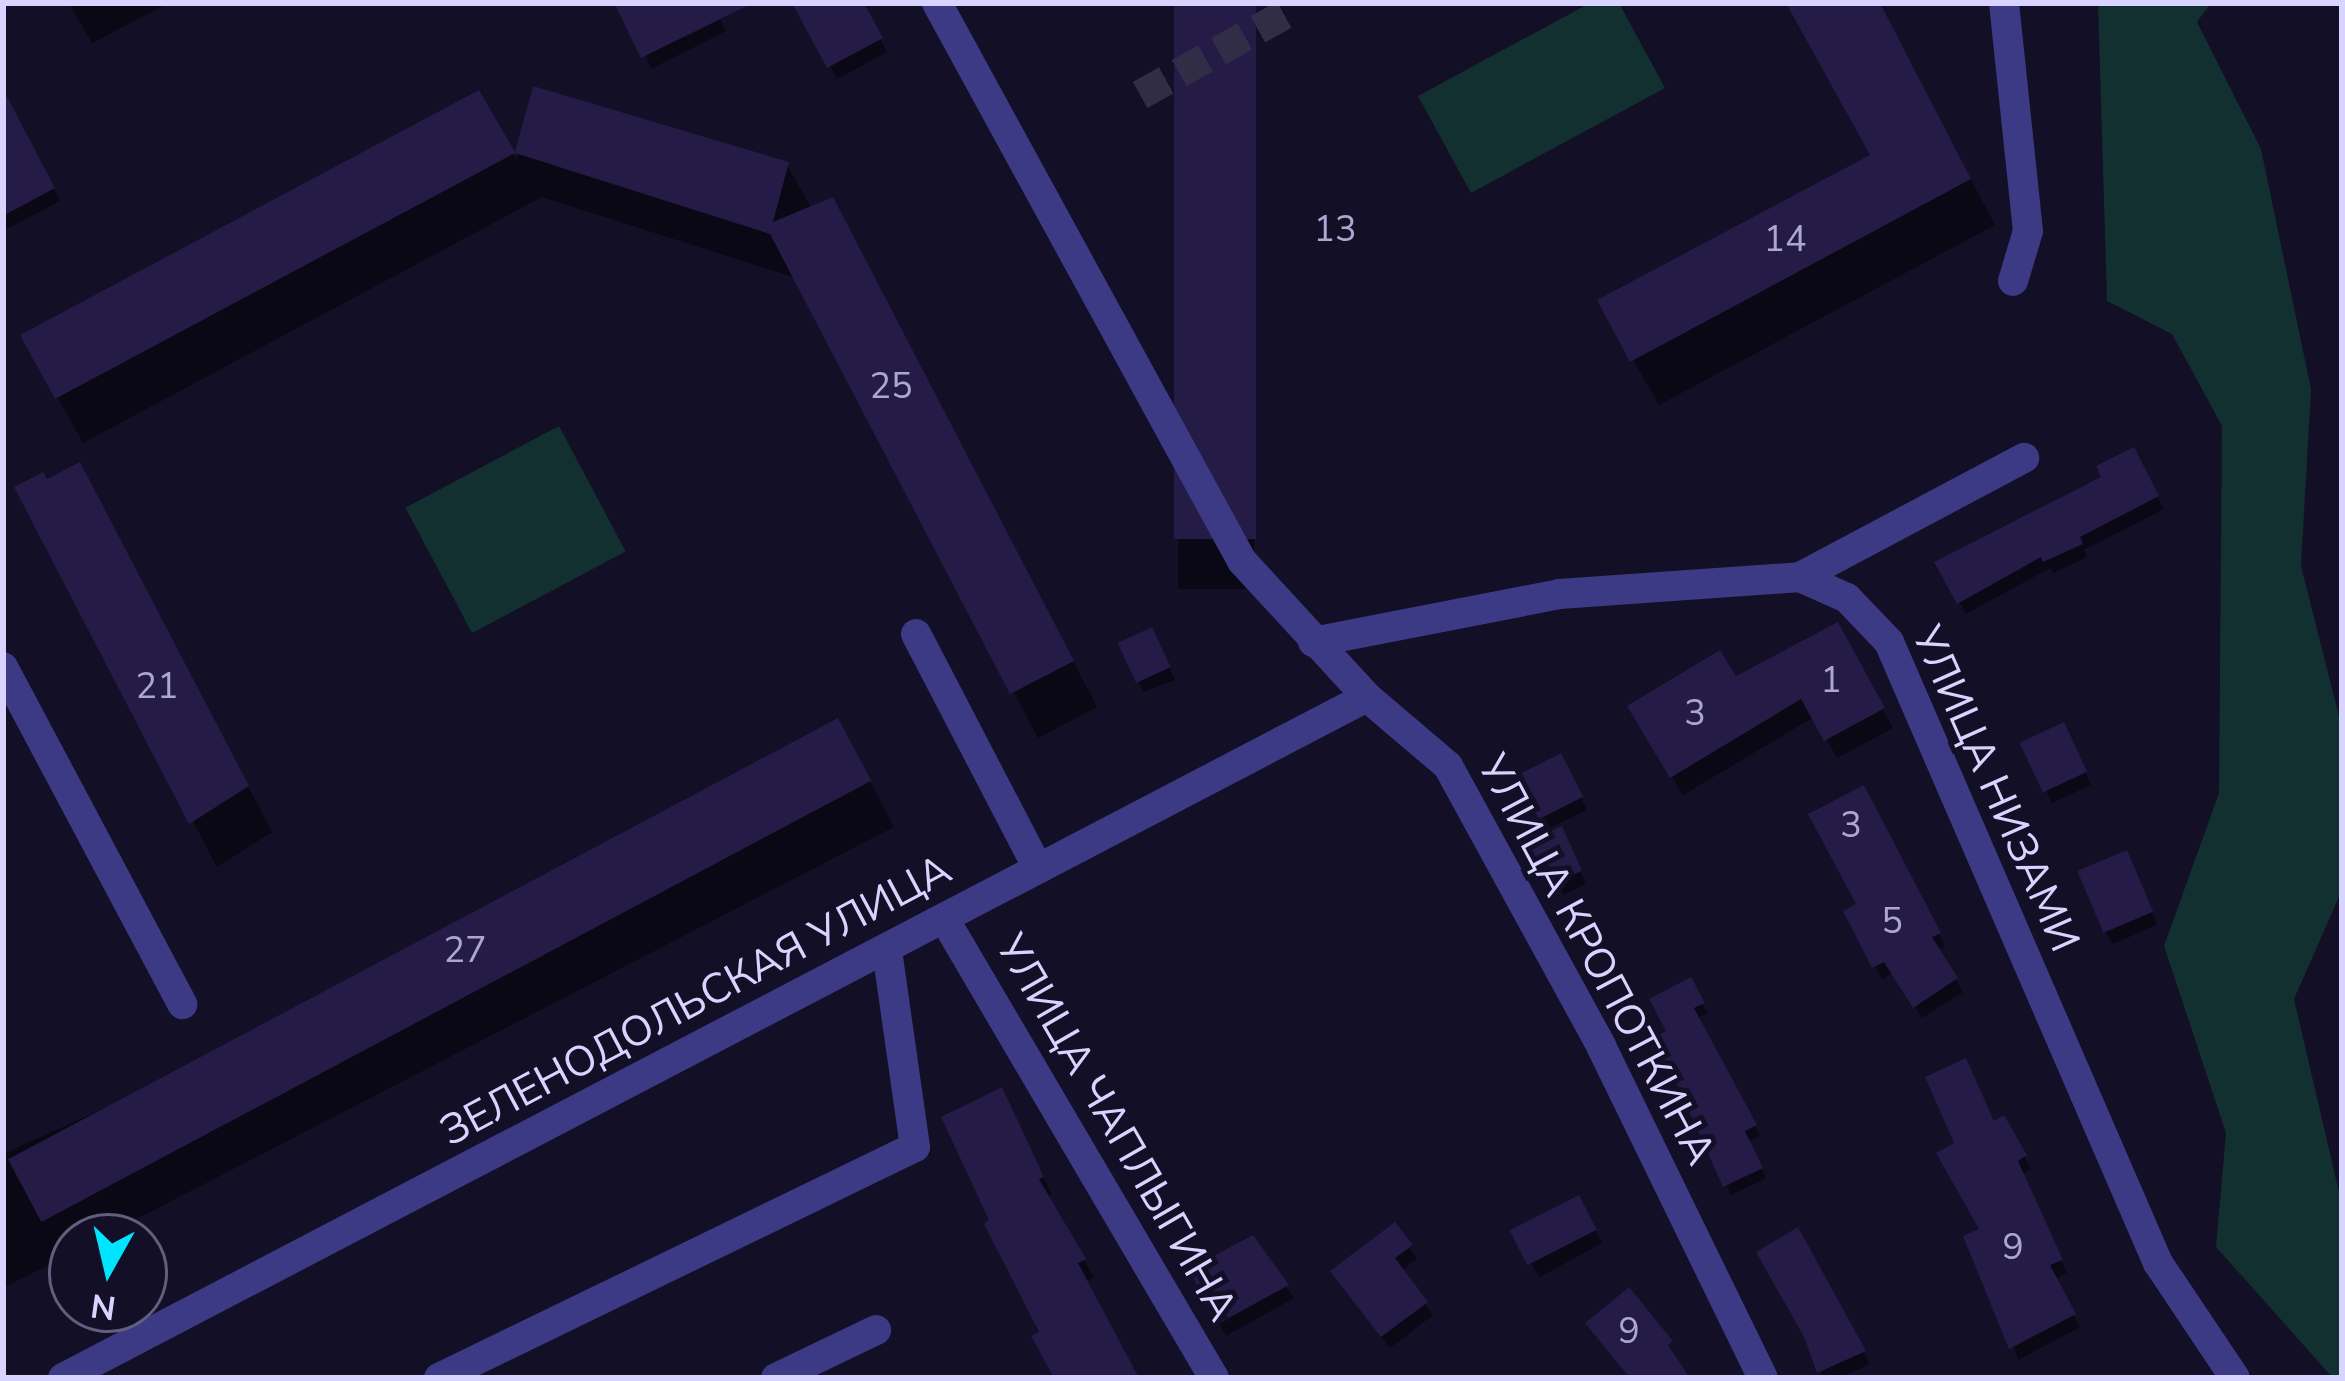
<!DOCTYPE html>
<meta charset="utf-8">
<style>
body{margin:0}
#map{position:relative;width:2345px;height:1381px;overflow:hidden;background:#130f26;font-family:"Nunito Sans",sans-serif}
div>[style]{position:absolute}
.green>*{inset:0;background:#12302f;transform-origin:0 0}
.shadow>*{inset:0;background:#0007;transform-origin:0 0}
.building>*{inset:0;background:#241b47;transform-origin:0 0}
.minor-tunnel>*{height:30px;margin-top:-15px;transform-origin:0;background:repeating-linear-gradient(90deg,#312d47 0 30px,transparent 0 45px)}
.minor>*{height:30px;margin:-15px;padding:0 15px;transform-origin:15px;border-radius:15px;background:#3d3a85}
span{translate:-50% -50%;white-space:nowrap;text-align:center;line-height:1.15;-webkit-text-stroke:10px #130f26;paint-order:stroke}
.number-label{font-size:36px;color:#aca6d1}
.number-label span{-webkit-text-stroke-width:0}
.street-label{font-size:42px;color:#d9d4ff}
.frame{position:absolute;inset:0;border:6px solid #d9d4ff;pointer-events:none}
.north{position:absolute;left:48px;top:1213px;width:120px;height:120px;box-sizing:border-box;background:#130f26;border:3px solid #625e7d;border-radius:50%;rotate:188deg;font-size:33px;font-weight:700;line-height:48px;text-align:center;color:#d9d4ff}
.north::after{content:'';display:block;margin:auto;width:42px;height:54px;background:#00e5ff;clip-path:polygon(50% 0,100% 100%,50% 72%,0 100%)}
</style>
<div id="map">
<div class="green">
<i style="clip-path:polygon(1590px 3px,1619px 3px,1665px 88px,1471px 193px,1418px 96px)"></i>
<i style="clip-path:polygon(2098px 3px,2211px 3px,2197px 22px,2261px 149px,2311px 389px,2301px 566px,2342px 728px,2342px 890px,2294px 999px,2342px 1205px,2342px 1378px,2333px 1378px,2216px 1247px,2226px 1133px,2164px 946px,2219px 793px,2222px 426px,2172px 334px,2107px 301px)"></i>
<i style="left:559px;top:426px;width:142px;height:174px;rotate:62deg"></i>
</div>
<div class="shadow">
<i style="clip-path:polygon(69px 3px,169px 3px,92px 43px)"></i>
<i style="clip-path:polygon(628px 3px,712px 3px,726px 31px,651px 69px)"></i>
<i style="clip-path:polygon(795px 3px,861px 3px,887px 52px,837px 79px)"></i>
<i style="left:1178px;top:3px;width:76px;height:586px"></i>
<i style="clip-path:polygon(1791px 3px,1878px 3px,1995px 225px,1659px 405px,1633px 360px,1874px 156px)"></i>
<i style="clip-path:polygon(536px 90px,787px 165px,812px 209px,858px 246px,1097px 707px,1038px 738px,796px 278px,542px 197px,83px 443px,24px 337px,478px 94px,516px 160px)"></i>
<i style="clip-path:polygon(3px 94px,60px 201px,3px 231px)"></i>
<i style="clip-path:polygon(2133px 451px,2164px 509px,2084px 550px,2087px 557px,2053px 573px,2050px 568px,1966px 614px,1938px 563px,2105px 478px)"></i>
<i style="clip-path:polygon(46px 483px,105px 511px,272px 832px,217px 867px,18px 488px)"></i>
<i style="clip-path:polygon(1837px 626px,1893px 728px,1837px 758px,1814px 717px,1683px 795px,1631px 707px,1735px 680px)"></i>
<i style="clip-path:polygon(1158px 643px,1175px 680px,1144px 692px,1137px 680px)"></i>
<i style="clip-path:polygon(2070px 738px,2091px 785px,2052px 803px,2023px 744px)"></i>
<i style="clip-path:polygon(862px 766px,894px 827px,102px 1237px,72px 1237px,72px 1253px,3px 1288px,3px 1154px)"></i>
<i style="clip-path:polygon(1567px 769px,1587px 810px,1547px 829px,1541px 817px)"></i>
<i style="clip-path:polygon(1863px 789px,1945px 946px,1937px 950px,1963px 992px,1922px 1018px,1893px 973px,1882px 979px,1847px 912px,1860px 905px)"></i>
<i style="clip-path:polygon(1567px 842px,1586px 884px,1558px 897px,1551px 885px)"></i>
<i style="clip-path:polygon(2133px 866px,2157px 925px,2113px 944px,2106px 932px)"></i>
<i style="clip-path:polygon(1690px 981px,1707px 1013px,1697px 1019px,1760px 1136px,1748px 1141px,1766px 1178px,1731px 1195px,1680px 1083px,1652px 1043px,1670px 1032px)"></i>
<i style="clip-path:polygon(1011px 1108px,1052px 1195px,1047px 1198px,1094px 1277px,1086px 1282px,1137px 1378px,1057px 1378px,993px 1222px)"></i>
<i style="clip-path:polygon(2003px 1119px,2031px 1169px,2022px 1174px,2067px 1273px,2055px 1279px,2080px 1327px,2018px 1360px,1983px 1230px,1994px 1124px)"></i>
<i style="left:1578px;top:1199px;width:50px;height:72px;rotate:61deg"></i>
<i style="clip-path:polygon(1395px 1226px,1417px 1259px,1401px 1271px,1433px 1315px,1390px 1348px,1341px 1284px)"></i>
<i style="clip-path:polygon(1797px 1231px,1870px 1364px,1838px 1378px,1823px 1378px,1820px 1371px)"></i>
<i style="clip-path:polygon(1252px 1239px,1294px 1298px,1226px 1336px,1193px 1271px)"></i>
</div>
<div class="building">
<i style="clip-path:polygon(614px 3px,753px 3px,641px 58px)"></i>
<i style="clip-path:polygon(792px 3px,864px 3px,883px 38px,827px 68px)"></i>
<i style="left:1174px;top:3px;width:82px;height:536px"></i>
<i style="clip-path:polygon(1786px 3px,1880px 3px,1971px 179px,1630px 362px,1597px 300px,1870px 155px)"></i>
<i style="clip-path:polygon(533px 86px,789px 162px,773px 222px,833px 197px,1074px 661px,1010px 694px,770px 234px,515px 153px,55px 399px,20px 335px,479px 90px,515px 152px)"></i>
<i style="clip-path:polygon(3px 89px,55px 188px,3px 216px)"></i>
<i style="clip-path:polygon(2134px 447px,2159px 496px,2080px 537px,2083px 544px,2043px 562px,2041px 557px,1957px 604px,1934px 562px,2101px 477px,2096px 466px)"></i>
<i style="clip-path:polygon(80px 462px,249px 786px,189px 824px,14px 487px,43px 472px,47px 479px)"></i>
<i style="clip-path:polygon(1838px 622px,1885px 708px,1824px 741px,1801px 699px,1670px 778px,1627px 706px,1720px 650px,1736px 676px)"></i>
<i style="left:1152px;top:627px;width:44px;height:38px;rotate:65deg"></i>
<i style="left:838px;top:718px;width:71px;height:940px;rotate:62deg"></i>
<i style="left:2064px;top:722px;width:55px;height:49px;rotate:65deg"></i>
<i style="left:1561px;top:753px;width:49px;height:50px;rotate:63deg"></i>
<i style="clip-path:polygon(1864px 785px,1941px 933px,1932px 937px,1958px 978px,1913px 1008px,1884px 962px,1872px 968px,1843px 911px,1856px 904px,1808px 814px)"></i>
<i style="left:1562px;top:826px;width:49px;height:37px;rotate:66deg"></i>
<i style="left:2127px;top:850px;width:67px;height:54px;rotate:67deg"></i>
<i style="clip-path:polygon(1691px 977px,1705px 1003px,1694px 1008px,1757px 1125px,1745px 1131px,1763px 1168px,1723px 1187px,1673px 1075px,1669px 1078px,1648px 1042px,1666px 1031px,1649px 999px)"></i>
<i style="clip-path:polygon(1966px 1058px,1994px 1121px,2004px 1115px,2027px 1155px,2018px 1161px,2063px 1260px,2050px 1265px,2076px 1314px,2009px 1349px,1963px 1236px,1979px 1229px,1936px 1153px,1954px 1143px,1925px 1077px)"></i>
<i style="clip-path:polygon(1002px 1087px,1044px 1177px,1039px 1179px,1086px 1259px,1078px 1263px,1139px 1378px,1054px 1378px,1031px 1336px,1039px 1332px,984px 1224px,989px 1220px,941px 1117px)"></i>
<i style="left:1579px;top:1195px;width:39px;height:78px;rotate:63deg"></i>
<i style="clip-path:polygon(1395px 1222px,1413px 1245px,1395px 1258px,1428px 1302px,1381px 1337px,1330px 1271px)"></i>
<i style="clip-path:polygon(1798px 1227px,1866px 1351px,1817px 1373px,1804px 1337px,1756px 1252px)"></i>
<i style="clip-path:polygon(1253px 1235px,1289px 1285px,1216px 1325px,1189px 1269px)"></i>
<i style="clip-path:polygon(1629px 1287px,1673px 1341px,1668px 1345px,1690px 1378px,1630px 1378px,1585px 1323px)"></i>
</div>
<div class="minor-tunnel">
<i style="left:1140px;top:95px;width:175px;rotate:-29.1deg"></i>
</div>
<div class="minor">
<i style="left:937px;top:3px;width:636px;rotate:61.34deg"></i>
<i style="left:1242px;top:561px;width:185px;rotate:47.4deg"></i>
<i style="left:1367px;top:697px;width:106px;rotate:40.4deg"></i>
<i style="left:1448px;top:766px;width:319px;rotate:61.3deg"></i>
<i style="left:1601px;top:1046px;width:369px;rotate:64deg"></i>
<i style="left:2004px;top:3px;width:229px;rotate:84deg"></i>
<i style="left:2028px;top:231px;width:52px;rotate:106.7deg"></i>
<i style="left:1800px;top:577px;width:254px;rotate:-28deg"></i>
<i style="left:916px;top:634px;width:264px;rotate:62.5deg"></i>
<i style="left:1313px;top:642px;width:251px;rotate:-11deg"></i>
<i style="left:1559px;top:594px;width:242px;rotate:-4deg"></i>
<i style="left:1800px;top:577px;width:51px;rotate:24.1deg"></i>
<i style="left:1847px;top:598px;width:61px;rotate:46.3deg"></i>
<i style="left:1889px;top:642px;width:677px;rotate:66.58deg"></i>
<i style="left:2158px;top:1263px;width:138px;rotate:56.2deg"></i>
<i style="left:3px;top:667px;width:382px;rotate:62deg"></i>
<i style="left:945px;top:920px;width:531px;rotate:59.57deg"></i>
<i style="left:63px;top:1378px;width:1471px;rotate:-27.58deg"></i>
<i style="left:439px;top:1378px;width:529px;rotate:-25.89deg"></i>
<i style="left:915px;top:1147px;width:198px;rotate:-98.1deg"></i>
<i style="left:776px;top:1378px;width:111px;rotate:-25.6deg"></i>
</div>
<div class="number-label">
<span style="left:1335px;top:230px">13</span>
<span style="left:1785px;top:240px">14</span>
<span style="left:891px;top:387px">25</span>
<span style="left:1831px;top:681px">1</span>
<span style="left:157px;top:687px">21</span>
<span style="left:1695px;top:714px">3</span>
<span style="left:1851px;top:826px">3</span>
<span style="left:1892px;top:922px">5</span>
<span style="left:465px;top:951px">27</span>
<span style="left:2013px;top:1248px">9</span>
<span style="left:1629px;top:1332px">9</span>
</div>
<div class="street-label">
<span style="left:1995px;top:789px;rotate:66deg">УЛИЦА НИЗАМИ</span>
<span style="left:1596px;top:960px;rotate:62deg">УЛИЦА КРОПОТКИНА</span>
<span style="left:696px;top:1001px;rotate:-28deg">ЗЕЛЕНОДОЛЬСКАЯ УЛИЦА</span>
<span style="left:1116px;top:1128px;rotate:60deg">УЛИЦА ЧАПЛЫГИНА</span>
</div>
<div class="frame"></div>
<div class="north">N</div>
</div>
